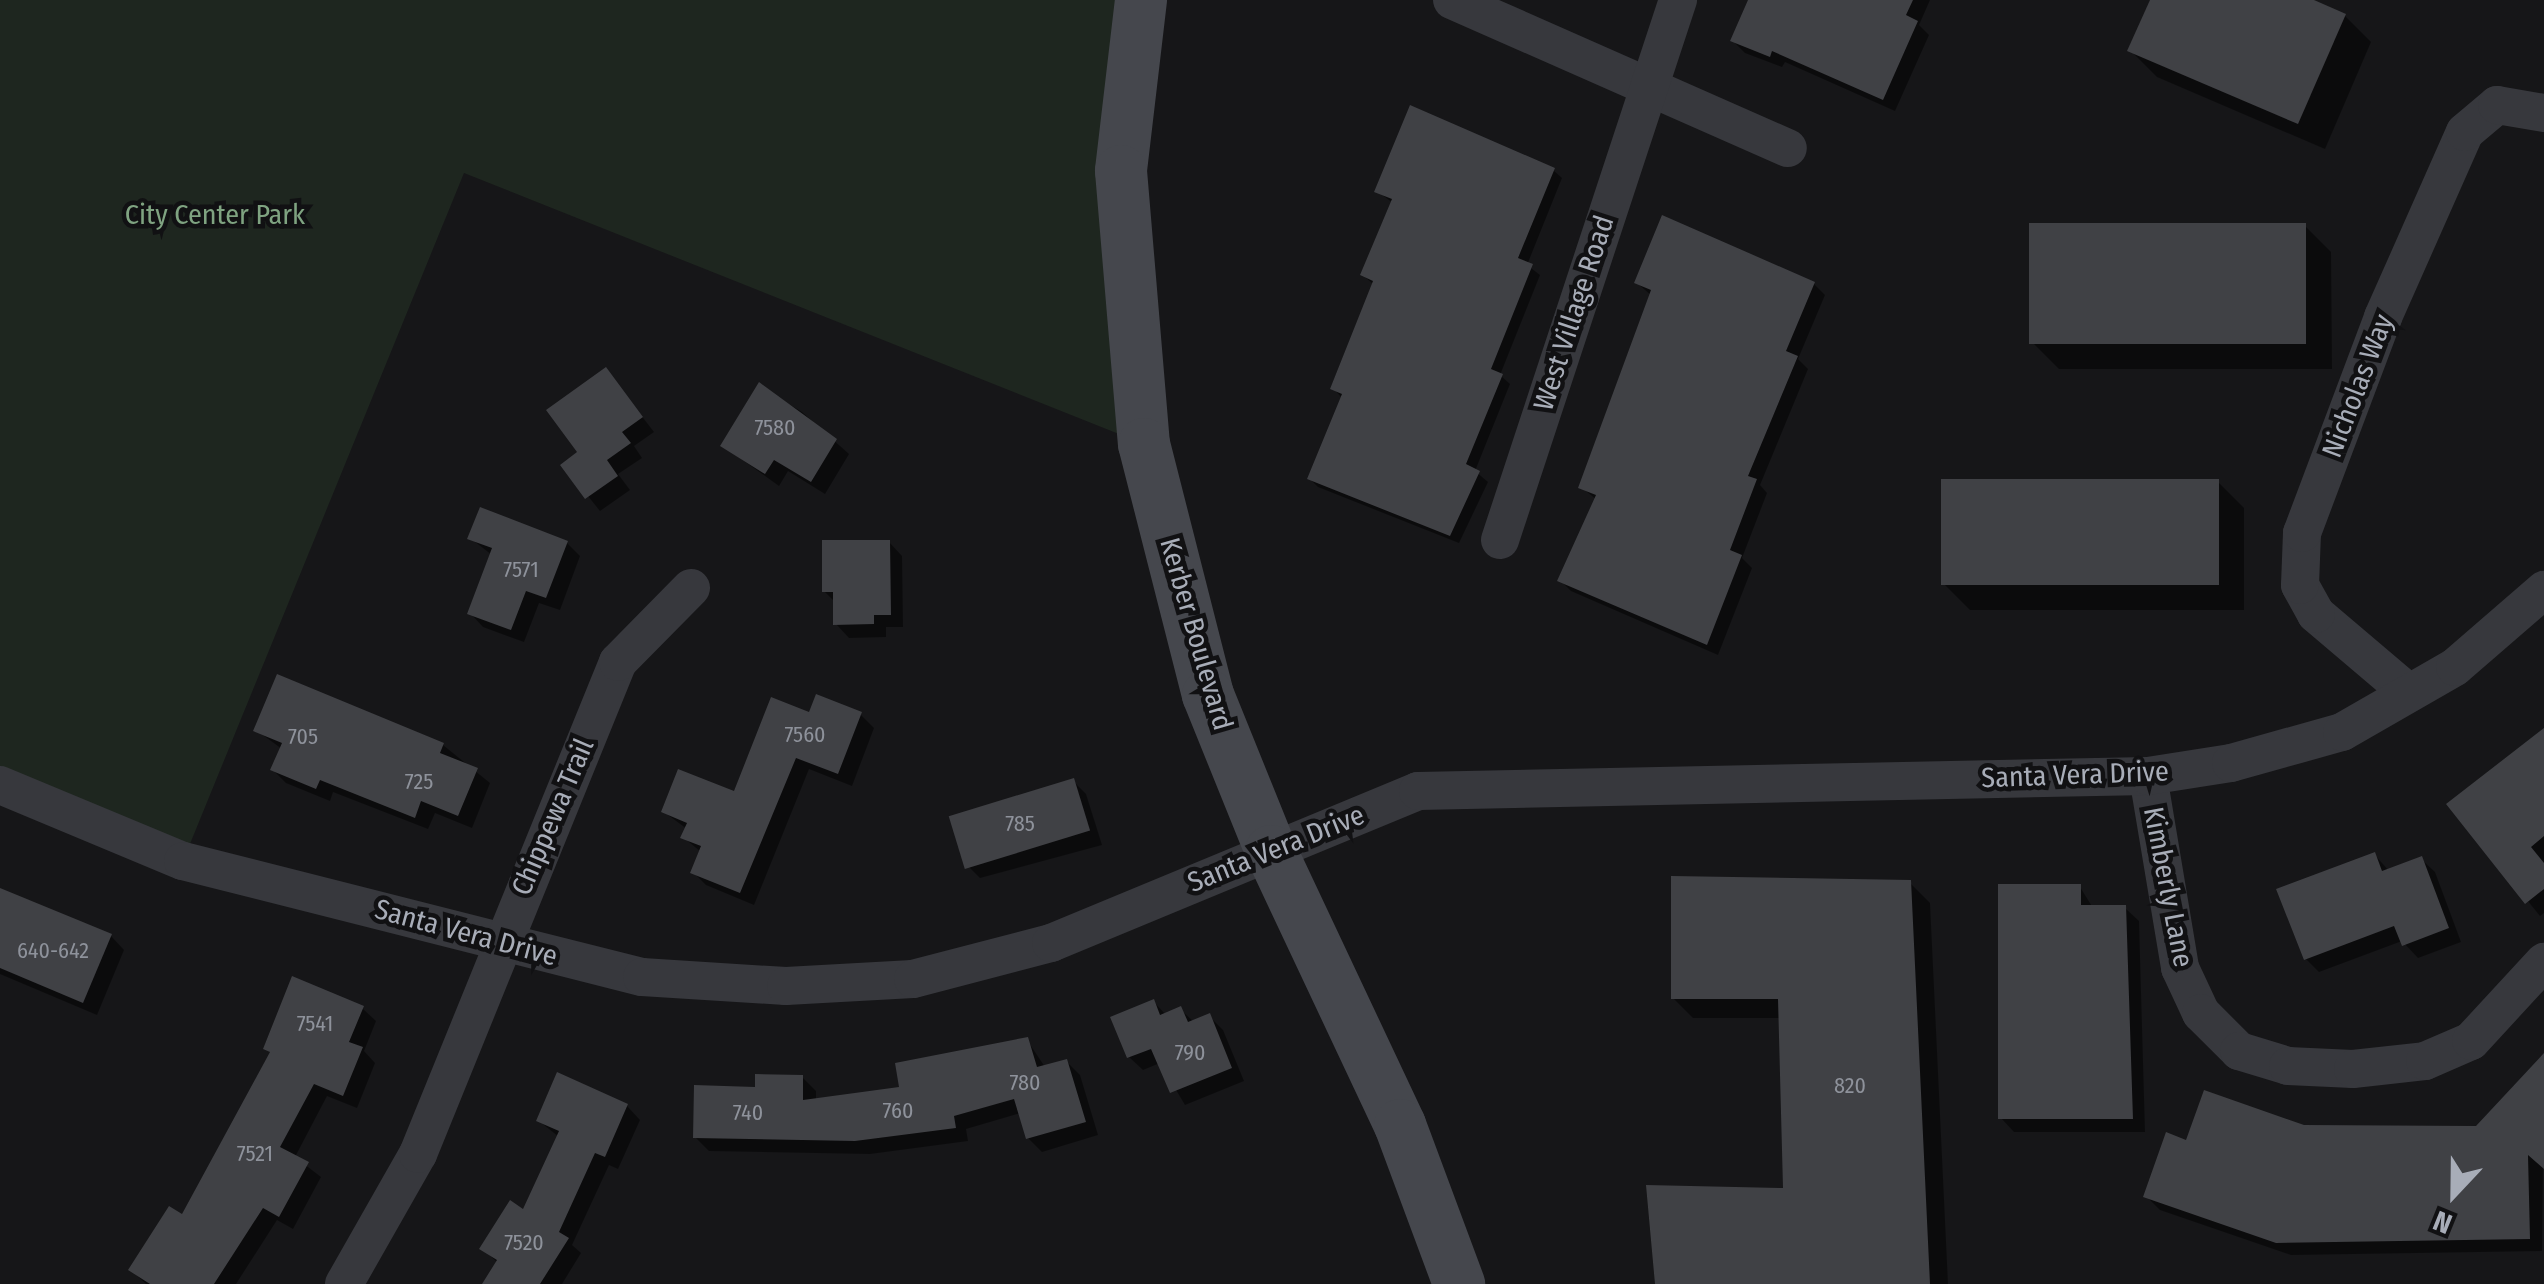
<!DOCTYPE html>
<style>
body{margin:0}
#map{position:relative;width:2544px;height:1284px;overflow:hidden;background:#161618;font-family:"Fira Sans Condensed",sans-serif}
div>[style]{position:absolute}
.green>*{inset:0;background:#1e261f}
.shadow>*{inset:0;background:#0007}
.building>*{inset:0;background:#404145;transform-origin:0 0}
.street>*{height:38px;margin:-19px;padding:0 19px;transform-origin:19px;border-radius:19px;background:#37383d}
.secondary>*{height:52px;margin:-26px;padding:0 26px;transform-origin:26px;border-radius:26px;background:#45474d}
span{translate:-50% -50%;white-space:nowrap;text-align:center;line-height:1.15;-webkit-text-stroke:9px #111113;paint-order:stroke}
.number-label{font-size:22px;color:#8e929b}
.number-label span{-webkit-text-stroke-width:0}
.park-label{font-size:28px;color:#7fa381}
.street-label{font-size:28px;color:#a8adb8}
.north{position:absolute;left:2404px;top:1144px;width:100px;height:100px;-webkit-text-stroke:8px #111113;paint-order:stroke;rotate:202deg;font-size:28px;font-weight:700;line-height:40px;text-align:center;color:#a8adb8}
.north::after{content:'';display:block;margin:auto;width:35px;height:45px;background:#a8adb8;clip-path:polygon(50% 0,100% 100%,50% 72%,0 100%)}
</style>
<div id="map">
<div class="green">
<i style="clip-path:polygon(0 0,1148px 0,1144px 444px,464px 173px,183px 861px,0 786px)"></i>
</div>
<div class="shadow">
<i style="clip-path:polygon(1751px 0,1930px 0,1919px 25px,1929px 35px,1895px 111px,1785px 62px,1782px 67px,1745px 53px,1733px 41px)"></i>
<i style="clip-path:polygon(2152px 0,2308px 0,2345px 16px,2371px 42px,2325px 149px,2157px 77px,2130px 50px)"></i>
<i style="clip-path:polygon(1553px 170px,1562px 178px,1527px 265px,1540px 275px,1500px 375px,1510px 384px,1475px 471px,1488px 482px,1459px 543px,1318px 487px,1309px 478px,1342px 398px,1333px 388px,1374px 285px,1363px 275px,1393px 203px,1377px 191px)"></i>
<i style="clip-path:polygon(2305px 226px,2331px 252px,2332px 369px,2059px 369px,2033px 343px)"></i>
<i style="clip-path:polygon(1637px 283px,1814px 284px,1825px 295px,1798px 359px,1808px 369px,1760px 485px,1767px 493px,1742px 558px,1752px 568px,1718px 655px,1571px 591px,1560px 580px,1597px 500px,1581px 487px,1652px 296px)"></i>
<i style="clip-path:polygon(606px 370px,654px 432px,634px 446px,642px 458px,618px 474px,630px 490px,600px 511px,563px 465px,580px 453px)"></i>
<i style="clip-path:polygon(759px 386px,802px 412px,849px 454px,825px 494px,788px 471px,779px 486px,723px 446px)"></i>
<i style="clip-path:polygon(2218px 482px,2244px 508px,2244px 610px,1970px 610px,1944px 584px)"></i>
<i style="clip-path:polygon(470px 538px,567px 543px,580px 556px,560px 610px,539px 603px,524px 642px,483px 627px,470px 613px,492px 555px)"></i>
<i style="clip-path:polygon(889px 542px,902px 556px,903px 627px,886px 627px,886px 637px,849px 638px,836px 624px,835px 602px,824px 591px)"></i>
<i style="clip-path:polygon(810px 715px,861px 715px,874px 728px,852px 786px,809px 769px,754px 905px,706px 885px,693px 872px,701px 852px,683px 837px,687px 829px,664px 812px,735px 795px)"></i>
<i style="clip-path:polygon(256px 730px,443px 745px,490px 783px,472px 828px,435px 813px,428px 829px,333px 792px,330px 801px,286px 783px,273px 770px,282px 749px)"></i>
<i style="clip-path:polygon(2544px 731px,2544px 913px,2540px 916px,2449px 804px)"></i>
<i style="clip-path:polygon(1073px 781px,1086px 794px,1102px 845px,980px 878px,967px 865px)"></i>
<i style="clip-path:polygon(2375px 855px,2389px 871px,2421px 859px,2435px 872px,2461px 942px,2418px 958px,2402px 941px,2319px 972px,2306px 959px)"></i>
<i style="clip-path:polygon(1910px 883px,1930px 903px,1948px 1284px,1657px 1284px,1785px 1191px,1781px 1018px,1693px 1018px,1673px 998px)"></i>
<i style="clip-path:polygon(2080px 887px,2093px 908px,2125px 908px,2139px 921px,2145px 1132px,2014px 1132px,2001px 1118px)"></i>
<i style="clip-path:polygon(0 890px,111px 936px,124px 950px,97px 1015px,0 974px)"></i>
<i style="clip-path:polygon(1154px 1002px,1166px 1015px,1180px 1009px,1194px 1022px,1209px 1016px,1223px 1030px,1244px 1081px,1185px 1105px,1160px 1063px,1143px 1070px,1129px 1057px)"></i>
<i style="clip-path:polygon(362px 1008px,376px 1021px,364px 1051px,375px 1063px,357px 1108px,327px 1096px,295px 1157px,321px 1177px,293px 1229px,277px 1220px,236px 1284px,146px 1284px,131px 1270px,183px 1218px,272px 1054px,266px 1048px)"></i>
<i style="clip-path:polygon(1027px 1040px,1045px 1067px,1066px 1061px,1080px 1075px,1098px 1135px,1042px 1152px,1028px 1138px,1021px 1113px,966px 1129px,968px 1141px,870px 1154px,709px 1151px,695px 1137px,757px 1089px,802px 1077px,816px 1091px,816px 1101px,901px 1089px)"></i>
<i style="clip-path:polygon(2544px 1057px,2542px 1251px,2291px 1255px,2160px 1210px,2146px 1196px,2188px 1144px,2304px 1127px,2477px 1128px)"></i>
<i style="clip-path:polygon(627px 1106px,640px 1120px,618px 1169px,609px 1165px,572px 1245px,581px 1253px,562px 1284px,485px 1284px,498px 1263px,482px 1248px,524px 1213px,559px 1137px,539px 1121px)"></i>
</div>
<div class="building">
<i style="clip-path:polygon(1748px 0,1913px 0,1906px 15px,1918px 21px,1883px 100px,1772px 51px,1770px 57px,1730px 41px)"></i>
<i style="clip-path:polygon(2150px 0,2314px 0,2346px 14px,2298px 124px,2127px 51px)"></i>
<i style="clip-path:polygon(1410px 105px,1555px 168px,1518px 258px,1533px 264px,1491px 369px,1503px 374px,1466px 464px,1480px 471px,1450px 536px,1307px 479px,1342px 394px,1330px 389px,1373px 281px,1360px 275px,1392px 199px,1374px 192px)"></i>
<i style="clip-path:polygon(1662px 215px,1815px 282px,1786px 351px,1798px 356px,1748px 476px,1757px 479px,1730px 550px,1742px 555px,1707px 645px,1557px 581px,1596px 495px,1578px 488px,1651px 290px,1634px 283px)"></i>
<i style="left:2029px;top:223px;width:277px;height:121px"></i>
<i style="clip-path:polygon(606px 367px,643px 417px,622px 432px,631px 443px,607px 460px,618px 476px,585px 499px,560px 465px,577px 452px,546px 410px)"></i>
<i style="clip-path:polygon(759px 382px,837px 439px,811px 482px,774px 460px,765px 474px,720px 446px)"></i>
<i style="left:1941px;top:479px;width:278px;height:106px"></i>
<i style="clip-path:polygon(480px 507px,568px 541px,546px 598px,526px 591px,511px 630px,467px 614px,492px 548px,467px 539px)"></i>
<i style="clip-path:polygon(822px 540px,890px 540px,891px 615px,874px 615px,874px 624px,833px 625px,833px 592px,822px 592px)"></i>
<i style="clip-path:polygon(277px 674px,444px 743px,440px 753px,478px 768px,458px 816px,421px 801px,415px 818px,320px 780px,316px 789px,270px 770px,282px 743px,253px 731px)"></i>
<i style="clip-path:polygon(816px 694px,862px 712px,838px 774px,796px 758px,740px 893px,690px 873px,701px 846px,680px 838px,687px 823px,661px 812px,678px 769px,734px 791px,771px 697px,809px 712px)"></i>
<i style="clip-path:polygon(2544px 728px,2544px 836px,2531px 847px,2544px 863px,2544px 889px,2525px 904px,2446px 804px)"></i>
<i style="left:1074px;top:778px;width:55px;height:131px;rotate:73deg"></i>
<i style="clip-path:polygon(2375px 852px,2382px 871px,2422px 856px,2449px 928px,2402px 946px,2394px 926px,2304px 960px,2276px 889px)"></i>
<i style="clip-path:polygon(1671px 876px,1911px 880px,1930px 1284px,1655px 1284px,1646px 1185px,1783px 1188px,1778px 999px,1671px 999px)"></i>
<i style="clip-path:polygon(1998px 884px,2081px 884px,2081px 905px,2126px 905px,2133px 1119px,1998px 1119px)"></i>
<i style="clip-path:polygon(0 888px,112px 934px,83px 1003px,0 968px)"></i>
<i style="clip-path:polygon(292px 976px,364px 1006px,349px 1042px,363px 1047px,343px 1096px,314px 1084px,280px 1147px,309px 1162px,279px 1217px,263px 1208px,214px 1284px,150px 1284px,128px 1270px,169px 1206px,182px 1214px,270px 1052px,263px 1049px)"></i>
<i style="clip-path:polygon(1154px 999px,1160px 1015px,1181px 1006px,1188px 1022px,1210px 1013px,1232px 1068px,1170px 1093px,1151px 1049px,1127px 1058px,1110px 1017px)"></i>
<i style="clip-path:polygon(1028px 1037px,1037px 1067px,1067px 1059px,1086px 1122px,1026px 1139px,1014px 1099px,954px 1116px,956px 1128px,855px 1141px,693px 1138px,694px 1085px,755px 1087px,755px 1074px,803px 1075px,803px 1100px,899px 1087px,895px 1063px)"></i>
<i style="clip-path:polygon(2544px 1053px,2544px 1169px,2528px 1155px,2530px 1239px,2276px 1243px,2143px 1197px,2166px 1132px,2186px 1140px,2204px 1090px,2304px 1125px,2476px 1126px)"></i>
<i style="clip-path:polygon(557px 1072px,628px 1104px,605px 1157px,595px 1153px,559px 1232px,569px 1238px,540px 1284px,482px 1284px,497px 1260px,479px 1249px,510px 1200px,523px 1209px,559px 1131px,536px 1121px)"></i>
</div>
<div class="street">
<i style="left:1452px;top:0;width:367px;rotate:23.8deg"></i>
<i style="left:1500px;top:540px;width:569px;rotate:-71.76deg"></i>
<i style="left:2409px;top:693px;width:122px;rotate:-139.7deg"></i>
<i style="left:2316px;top:614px;width:33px;rotate:-119deg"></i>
<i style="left:2300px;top:585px;width:52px;rotate:-87.8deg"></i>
<i style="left:2302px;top:533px;width:231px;rotate:-69.4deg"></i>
<i style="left:2383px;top:317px;width:202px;rotate:-66.1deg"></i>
<i style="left:2465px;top:132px;width:42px;rotate:-40.2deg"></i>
<i style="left:2497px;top:105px;width:48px;rotate:9.7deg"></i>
<i style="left:2148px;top:776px;width:195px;rotate:80.5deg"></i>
<i style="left:2180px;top:968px;width:50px;rotate:65deg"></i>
<i style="left:2201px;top:1013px;width:54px;rotate:45deg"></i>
<i style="left:2239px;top:1051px;width:51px;rotate:17deg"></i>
<i style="left:2288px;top:1066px;width:65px;rotate:2.6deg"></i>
<i style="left:2353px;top:1069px;width:72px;rotate:-6.3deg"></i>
<i style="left:2425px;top:1061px;width:50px;rotate:-23.5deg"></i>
<i style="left:2471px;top:1041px;width:108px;rotate:-47.3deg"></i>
<i style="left:0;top:785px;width:198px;rotate:22.6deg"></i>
<i style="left:183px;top:861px;width:473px;rotate:14.2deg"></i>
<i style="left:642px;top:977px;width:144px;rotate:3.6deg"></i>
<i style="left:786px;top:986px;width:127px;rotate:-3.2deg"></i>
<i style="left:913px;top:979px;width:143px;rotate:-14.6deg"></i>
<i style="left:1051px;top:943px;width:397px;rotate:-22.5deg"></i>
<i style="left:1418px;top:791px;width:730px;rotate:-1.18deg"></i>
<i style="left:2148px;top:776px;width:84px;rotate:-8.9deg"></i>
<i style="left:2231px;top:763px;width:115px;rotate:-15.6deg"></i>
<i style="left:2342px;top:732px;width:130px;rotate:-29.9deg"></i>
<i style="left:2455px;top:667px;width:118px;rotate:-40.9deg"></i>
<i style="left:344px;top:1284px;width:150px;rotate:-60.4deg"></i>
<i style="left:418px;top:1154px;width:531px;rotate:-67.88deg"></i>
<i style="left:618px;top:662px;width:104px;rotate:-45.4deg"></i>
</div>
<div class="secondary">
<i style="left:1141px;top:0;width:172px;rotate:96.7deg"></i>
<i style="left:1121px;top:171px;width:274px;rotate:85.2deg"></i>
<i style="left:1144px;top:444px;width:259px;rotate:75.7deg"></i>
<i style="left:1208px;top:695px;width:168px;rotate:68deg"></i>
<i style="left:1271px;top:851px;width:303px;rotate:64.8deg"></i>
<i style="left:1400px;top:1125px;width:170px;rotate:69.6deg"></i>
</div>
<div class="number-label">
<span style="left:775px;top:428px">7580</span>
<span style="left:521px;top:570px">7571</span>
<span style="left:805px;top:735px">7560</span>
<span style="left:303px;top:737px">705</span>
<span style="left:419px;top:782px">725</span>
<span style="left:1020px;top:824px">785</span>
<span style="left:53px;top:951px">640-642</span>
<span style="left:315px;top:1024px">7541</span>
<span style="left:1190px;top:1053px">790</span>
<span style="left:1025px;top:1083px">780</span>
<span style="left:1850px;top:1086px">820</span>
<span style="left:898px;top:1111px">760</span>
<span style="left:748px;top:1113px">740</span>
<span style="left:255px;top:1154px">7521</span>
<span style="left:524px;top:1243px">7520</span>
</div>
<div class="park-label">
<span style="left:215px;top:215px">City Center Park</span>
</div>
<div class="street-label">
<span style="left:1574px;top:313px;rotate:-72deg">West Village Road</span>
<span style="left:2358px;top:386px;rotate:-69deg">Nicholas Way</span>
<span style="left:1196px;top:634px;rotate:74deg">Kerber Boulevard</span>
<span style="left:2075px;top:775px;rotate:-2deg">Santa Vera Drive</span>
<span style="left:553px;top:817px;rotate:-67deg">Chippewa Trail</span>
<span style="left:1276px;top:849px;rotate:-22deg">Santa Vera Drive</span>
<span style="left:2168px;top:887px;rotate:79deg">Kimberly Lane</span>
<span style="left:466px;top:933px;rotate:15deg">Santa Vera Drive</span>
</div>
<div class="north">N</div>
</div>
